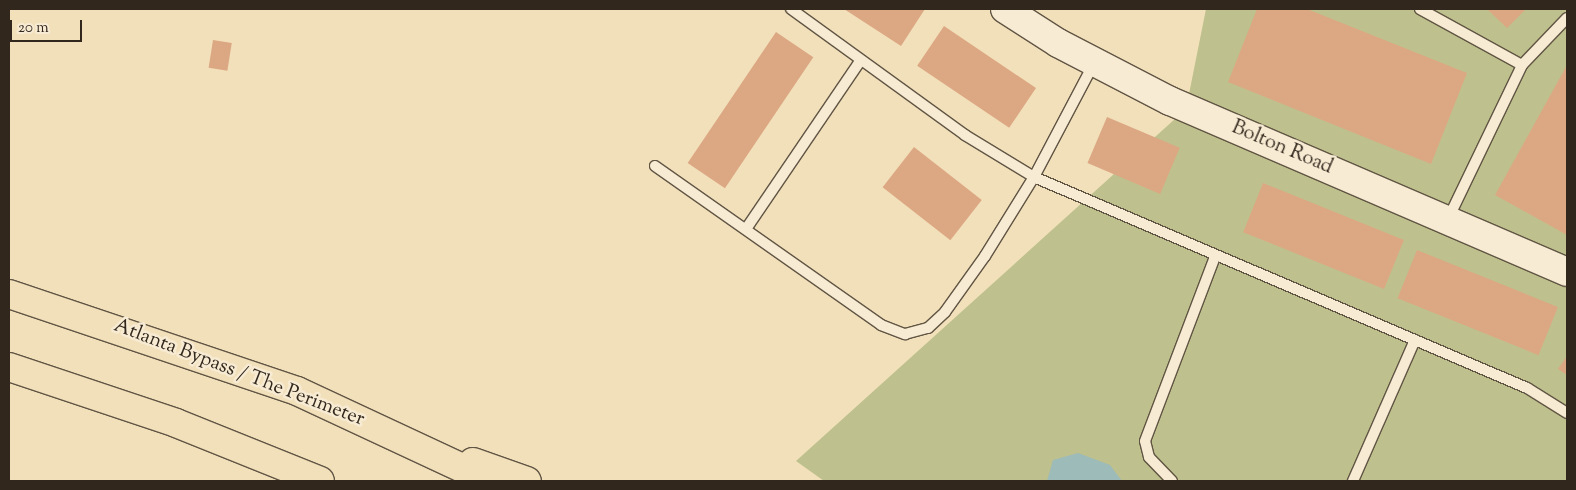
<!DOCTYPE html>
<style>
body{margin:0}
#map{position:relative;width:1576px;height:490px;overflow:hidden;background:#f2e0bb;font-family:"Sorts Mill Goudy",serif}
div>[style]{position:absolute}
.green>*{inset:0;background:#bec18d}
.water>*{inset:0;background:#9dbbb9}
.building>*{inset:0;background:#dca883;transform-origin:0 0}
.roads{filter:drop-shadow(1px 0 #615544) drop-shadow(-1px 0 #615544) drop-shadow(0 1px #615544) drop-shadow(0 -1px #615544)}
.lane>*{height:10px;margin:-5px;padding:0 5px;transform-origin:5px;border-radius:5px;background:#f7ebd3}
.secondary>*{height:28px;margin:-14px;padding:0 14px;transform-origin:14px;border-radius:14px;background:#f7ebd3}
.highway>*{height:28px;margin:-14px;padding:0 14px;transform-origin:14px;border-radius:14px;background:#f2e0bb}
span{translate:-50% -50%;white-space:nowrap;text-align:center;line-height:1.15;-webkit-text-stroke:5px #f7ebd3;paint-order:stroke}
.street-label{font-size:20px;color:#31271c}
.frame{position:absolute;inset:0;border:10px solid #31271c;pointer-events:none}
.scale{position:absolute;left:10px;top:20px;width:72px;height:22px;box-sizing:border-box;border:2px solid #31271c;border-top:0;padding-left:6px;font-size:15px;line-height:18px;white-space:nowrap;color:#31271c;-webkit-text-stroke:4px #f7ebd3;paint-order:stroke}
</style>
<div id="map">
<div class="green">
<i style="clip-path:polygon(1206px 9px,1567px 9px,1567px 481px,824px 481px,796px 461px,1186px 109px)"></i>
</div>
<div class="water">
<i style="clip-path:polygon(1078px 453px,1110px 465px,1122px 481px,1047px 481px,1053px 460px)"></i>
</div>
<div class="building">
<i style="clip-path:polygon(844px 9px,925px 9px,901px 46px)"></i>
<i style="clip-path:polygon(1257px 9px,1307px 9px,1467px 73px,1431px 164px,1228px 82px)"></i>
<i style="clip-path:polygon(1487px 9px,1526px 9px,1507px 28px)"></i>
<i style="left:944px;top:26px;width:111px;height:48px;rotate:34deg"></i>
<i style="left:776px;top:32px;width:45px;height:158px;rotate:34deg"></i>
<i style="left:213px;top:40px;width:19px;height:28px;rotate:9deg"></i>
<i style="clip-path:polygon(1567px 65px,1567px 235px,1495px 195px)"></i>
<i style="left:1107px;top:117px;width:79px;height:50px;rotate:23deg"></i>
<i style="left:914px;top:147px;width:86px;height:51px;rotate:38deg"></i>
<i style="left:1263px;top:183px;width:152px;height:53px;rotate:22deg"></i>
<i style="left:1417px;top:250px;width:152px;height:52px;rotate:22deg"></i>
<i style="clip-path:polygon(1567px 356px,1567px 375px,1558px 369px)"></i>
</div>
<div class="roads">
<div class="lane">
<i style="left:791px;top:9px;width:215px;rotate:35.9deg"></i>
<i style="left:965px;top:135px;width:81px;rotate:31.3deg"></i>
<i style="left:1034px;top:177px;width:536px;rotate:23.17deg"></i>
<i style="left:1527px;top:388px;width:47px;rotate:32deg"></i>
<i style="left:1420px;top:9px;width:116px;rotate:28.8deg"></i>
<i style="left:655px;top:166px;width:276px;rotate:35.1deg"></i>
<i style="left:881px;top:325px;width:26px;rotate:21deg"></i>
<i style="left:905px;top:334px;width:24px;rotate:-15deg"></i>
<i style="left:928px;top:328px;width:23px;rotate:-43deg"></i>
<i style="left:945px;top:312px;width:69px;rotate:-54.5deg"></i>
<i style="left:985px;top:256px;width:93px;rotate:-58.2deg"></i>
<i style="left:1034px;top:177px;width:129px;rotate:-62.2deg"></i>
<i style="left:1448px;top:219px;width:171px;rotate:-64.3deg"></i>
<i style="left:1522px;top:65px;width:65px;rotate:-46.2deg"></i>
<i style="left:746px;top:229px;width:204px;rotate:-55.8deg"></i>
<i style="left:1172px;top:481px;width:33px;rotate:-134deg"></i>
<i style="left:1149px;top:457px;width:16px;rotate:-104deg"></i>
<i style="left:1145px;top:441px;width:197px;rotate:-69.2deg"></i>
<i style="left:1353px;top:481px;width:154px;rotate:-66.3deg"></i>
</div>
<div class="secondary">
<i style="left:1005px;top:9px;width:63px;rotate:32.7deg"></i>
<i style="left:1058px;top:43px;width:126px;rotate:27.4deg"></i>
<i style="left:1170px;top:101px;width:432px;rotate:23.3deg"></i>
</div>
<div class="highway">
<i style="left:9px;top:294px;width:304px;rotate:18.6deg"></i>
<i style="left:297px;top:391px;width:213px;rotate:25deg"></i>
<i style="left:9px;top:367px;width:176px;rotate:18.5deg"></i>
<i style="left:176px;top:423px;width:155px;rotate:21.9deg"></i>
<i style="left:473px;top:462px;width:57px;rotate:19.4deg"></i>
</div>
</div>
<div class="street-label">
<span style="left:1282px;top:148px;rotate:23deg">Bolton Road</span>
<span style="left:239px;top:373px;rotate:21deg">Atlanta Bypass / The Perimeter</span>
</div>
<div class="frame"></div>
<div class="scale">20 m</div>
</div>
